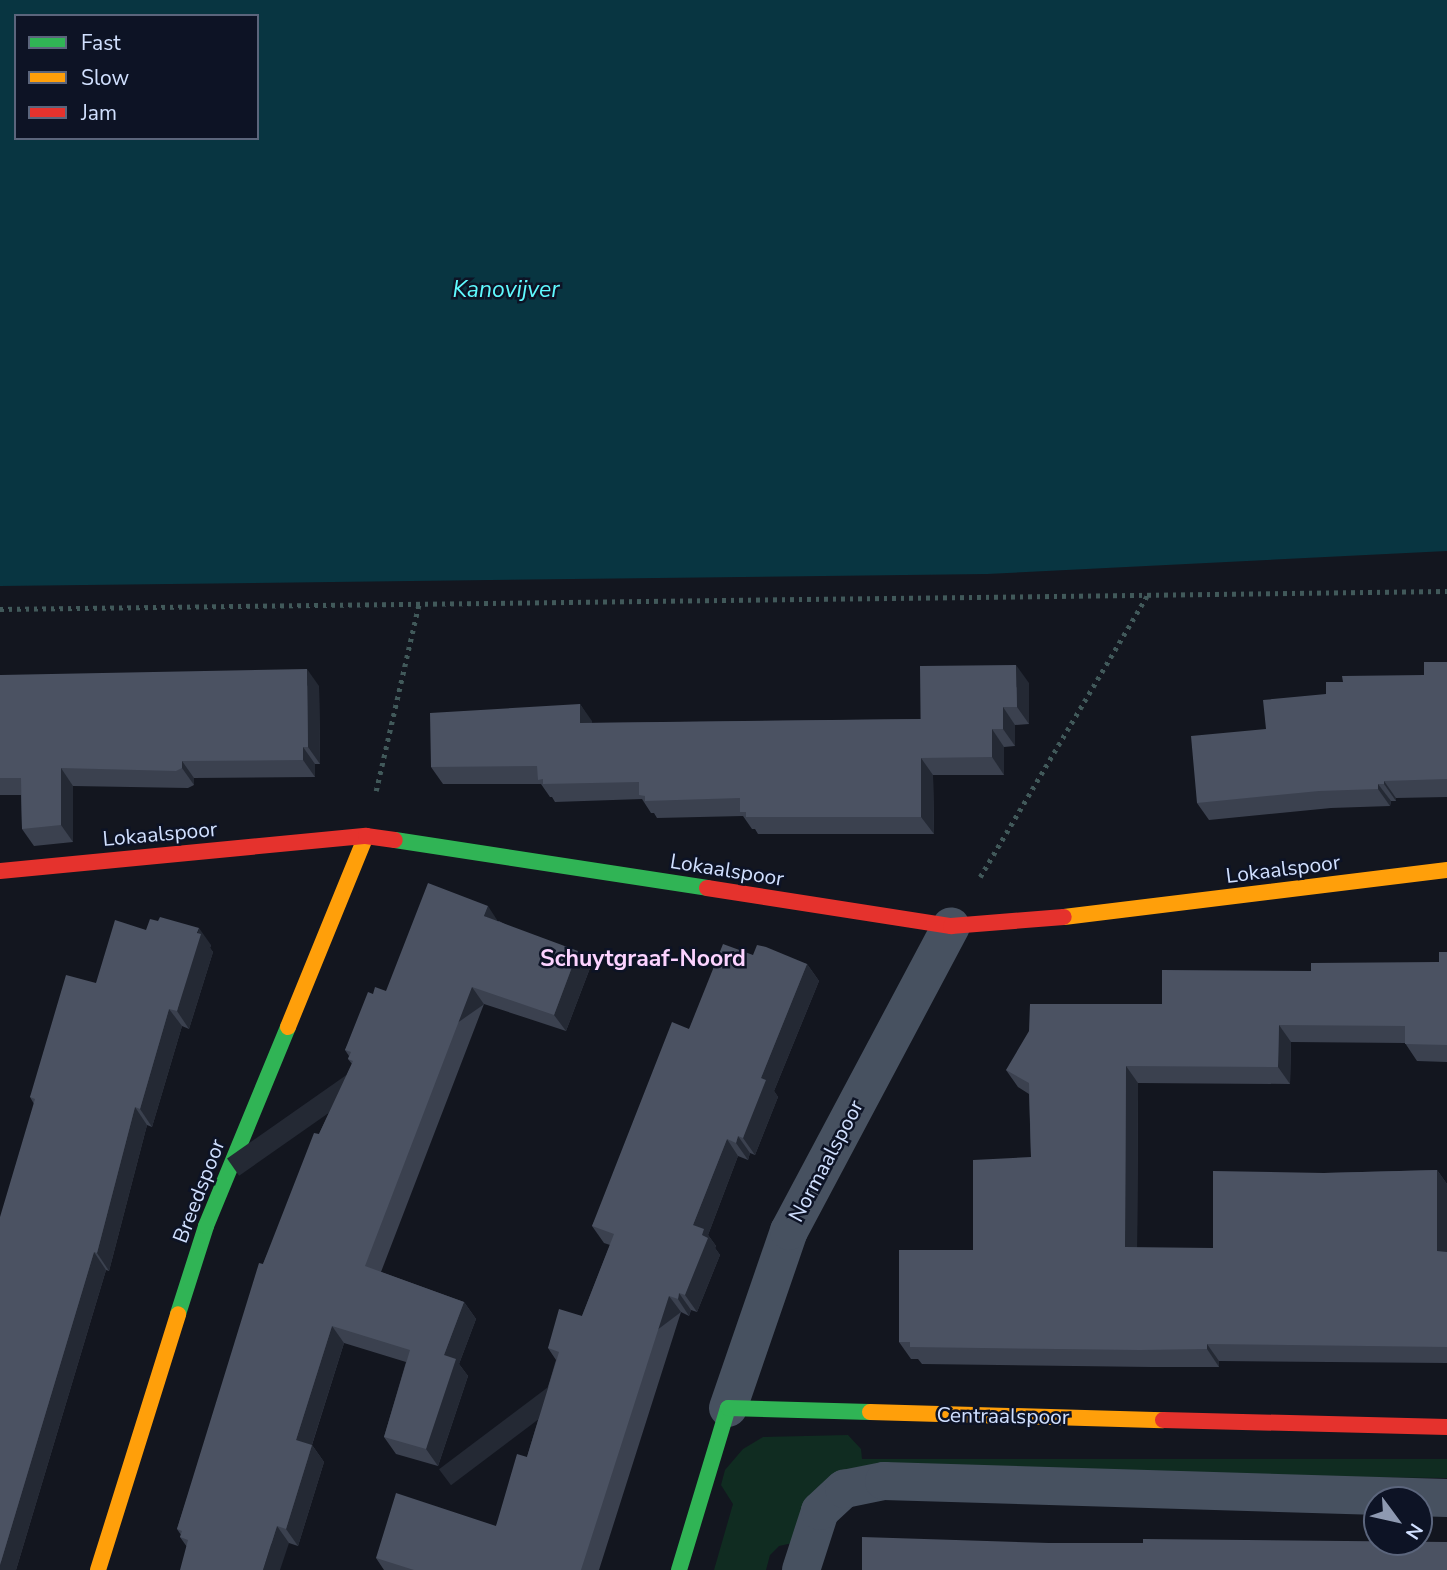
<!DOCTYPE html>
<style>
body{margin:0}
#map{position:relative;width:1447px;height:1570px;overflow:hidden;background:#13161f;font-family:"Nunito Sans",sans-serif}
div>[style]{position:absolute}
.green>*{inset:0;background:#102c21}
.water>*{inset:0;background:#083541}
.path>*{height:4.5px;margin-top:-2.25px;transform-origin:0;background:repeating-linear-gradient(90deg,#41595a 0 3.5px,transparent 0 8.5px)}
.street>*{height:38px;margin:-19px;padding:0 19px;transform-origin:19px;border-radius:19px;background:#475160}
.fast>*{height:16px;margin:-8px;padding:0 8px;transform-origin:8px;border-radius:8px;background:#30b455}
.slow>*{height:16px;margin:-8px;padding:0 8px;transform-origin:8px;border-radius:8px;background:#ff9f0a}
.jam>*{height:16px;margin:-8px;padding:0 8px;transform-origin:8px;border-radius:8px;background:#e5322d}
.wall>*{inset:0;background:#3b414f}
.shaded-wall>*{inset:0;background:#242934;transform-origin:0 0}
.building>*{inset:0;background:#4b5262}
span{translate:-50% -50%;white-space:nowrap;text-align:center;line-height:1.15;-webkit-text-stroke:5px #0d1325;paint-order:stroke}
.street-label{font-size:21px;color:#d1e0ff}
.water-label{font-size:23px;color:#5ffaff;font-style:italic}
.neighbourhood-label{font-size:23px;color:#fcd3ff;font-weight:700}
.legend{position:absolute;left:14px;top:14px;width:245px;height:126px;box-sizing:border-box;background:#0d1325;border:2px solid #5b657c;margin:0;padding:9px 12px;list-style:none;font-size:21px;color:#d1e0ff}
.legend li{display:flex;align-items:center;gap:14px;height:35px}
.legend b{width:35px;border:2px solid #5b657c}
.north{position:absolute;left:1363px;top:1486px;width:70px;height:70px;box-sizing:border-box;background:#0d1325;border:2px solid #5b657c;border-radius:50%;rotate:123deg;font-size:19px;font-weight:700;line-height:28px;text-align:center;color:#d1e0ff}
.north::after{content:'';display:block;margin:auto;width:24px;height:32px;background:#8e99b1;clip-path:polygon(50% 0,100% 100%,50% 72%,0 100%)}
</style>
<div id="map">
<div class="green">
<i style="clip-path:polygon(848px 1435px,861px 1449px,862px 1459px,1447px 1459px,1447px 1478px,854px 1473px,797px 1542px,779px 1546px,770px 1555px,766px 1570px,714px 1570px,733px 1504px,721px 1485px,725px 1470px,743px 1449px,763px 1437px)"></i>
</div>
<div class="water">
<i style="clip-path:polygon(evenodd,0 0,1447px 0,1447px 551px,987px 574px,0 586px,0 0,16px 16px,257px 16px,257px 138px,16px 138px,16px 16px)"></i>
</div>
<div class="path">
<i style="left:0;top:609px;width:1447px;rotate:-0.71deg"></i>
<i style="left:376px;top:791px;width:192px;rotate:-77.1deg"></i>
<i style="left:980px;top:877px;width:327px;rotate:-59.3deg"></i>
</div>
<div class="street">
<i style="left:728px;top:1408px;width:187px;rotate:-71deg"></i>
<i style="left:789px;top:1231px;width:345px;rotate:-62deg"></i>
<i style="left:801px;top:1570px;width:62px;rotate:-72.1deg"></i>
<i style="left:820px;top:1511px;width:33px;rotate:-43deg"></i>
<i style="left:844px;top:1489px;width:41px;rotate:-11.3deg"></i>
<i style="left:884px;top:1481px;width:563px;rotate:1.73deg"></i>
</div>
<div class="fast">
<i style="left:395px;top:840px;width:316px;rotate:8.7deg"></i>
<i style="left:178px;top:1314px;width:92px;rotate:-72.3deg"></i>
<i style="left:206px;top:1226px;width:215px;rotate:-67.6deg"></i>
<i style="left:679px;top:1570px;width:169px;rotate:-73.2deg"></i>
<i style="left:728px;top:1408px;width:142px;rotate:1.6deg"></i>
</div>
<div class="slow">
<i style="left:1064px;top:917px;width:386px;rotate:-7deg"></i>
<i style="left:288px;top:1027px;width:206px;rotate:-67.8deg"></i>
<i style="left:870px;top:1412px;width:293px;rotate:1.6deg"></i>
<i style="left:98px;top:1570px;width:268px;rotate:-72.6deg"></i>
</div>
<div class="jam">
<i style="left:0;top:871px;width:368px;rotate:-5.5deg"></i>
<i style="left:366px;top:836px;width:29px;rotate:8deg"></i>
<i style="left:707px;top:888px;width:247px;rotate:8.9deg"></i>
<i style="left:951px;top:926px;width:113px;rotate:-4.6deg"></i>
<i style="left:1163px;top:1420px;width:284px;rotate:1.4deg"></i>
</div>
<div class="wall">
<i style="clip-path:polygon(1447px 662px,1447px 797px,1396px 798px,1396px 801px,1391px 801px,1390px 806px,1331px 808px,1209px 820px,1197px 803px,1266px 729px,1326px 694px,1424px 675px)"></i>
<i style="clip-path:polygon(0 675px,319px 686px,320px 764px,315px 764px,315px 777px,194px 778px,194px 785px,188px 788px,73px 786px,73px 842px,34px 846px,22px 829px,21px 795px,0 795px)"></i>
<i style="clip-path:polygon(1029px 683px,1029px 724px,1015px 725px,1015px 746px,1004px 747px,1004px 775px,933px 775px,934px 834px,758px 834px,755px 829px,752px 829px,743px 816px,657px 818px,654px 813px,651px 813px,642px 799px,555px 802px,552px 797px,550px 797px,541px 784px,443px 784px,431px 767px,580px 704px,592px 723px,921px 719px)"></i>
<i style="clip-path:polygon(499px 921px,590px 968px,566px 1031px,484px 1004px,381px 1272px,464px 1302px,476px 1319px,459px 1364px,468px 1376px,438px 1466px,396px 1454px,384px 1437px,406px 1362px,344px 1343px,312px 1445px,324px 1462px,298px 1546px,289px 1543px,187px 1547px,180px 1537px,181px 1535px,177px 1529px,263px 1264px,319px 1134px,352px 1064px,348px 1059px,349px 1056px,345px 1050px,373px 994px,386px 991px)"></i>
<i style="clip-path:polygon(146px 930px,211px 945px,210px 948px,213px 952px,189px 1029px,182px 1026px,152px 1127px,147px 1125px,109px 1271px,106px 1270px,16px 1570px,0 1570px,34px 1104px,30px 1097px,96px 983px)"></i>
<i style="clip-path:polygon(1447px 952px,1447px 1062px,1417px 1061px,1405px 1043px,1291px 1042px,1290px 1084px,1138px 1083px,1137px 1248px,1213px 1248px,1324px 1173px,1437px 1170px,1447px 1184px,1447px 1363px,1219px 1361px,1219px 1367px,1152px 1367px,922px 1364px,918px 1359px,911px 1359px,899px 1342px,973px 1250px,1031px 1157px,1029px 1094px,1018px 1087px,1006px 1070px,1162px 1004px,1311px 971px,1439px 962px)"></i>
<i style="clip-path:polygon(753px 955px,807px 964px,819px 981px,774px 1091px,778px 1097px,755px 1155px,750px 1153px,748px 1160px,738px 1156px,708px 1235px,716px 1246px,715px 1248px,720px 1255px,697px 1312px,691px 1310px,689px 1316px,681px 1312px,599px 1570px,384px 1570px,376px 1558px,496px 1526px,527px 1457px,556px 1360px,548px 1348px,582px 1316px,610px 1245px,604px 1243px,592px 1226px,689px 1029px)"></i>
</div>
<div class="shaded-wall">
<i style="clip-path:polygon(1016px 665px,1029px 683px,1029px 724px,1017px 707px)"></i>
<i style="clip-path:polygon(307px 669px,319px 686px,320px 764px,308px 747px)"></i>
<i style="clip-path:polygon(580px 704px,592px 721px,592px 740px,580px 723px)"></i>
<i style="clip-path:polygon(1003px 707px,1015px 725px,1015px 746px,1003px 729px)"></i>
<i style="clip-path:polygon(921px 719px,921px 758px,933px 775px,934px 834px,921px 817px)"></i>
<i style="clip-path:polygon(992px 729px,1004px 747px,1004px 775px,992px 757px)"></i>
<i style="clip-path:polygon(303px 747px,315px 764px,315px 777px,303px 760px)"></i>
<i style="clip-path:polygon(182px 761px,194px 778px,194px 785px,182px 768px)"></i>
<i style="clip-path:polygon(61px 768px,73px 786px,73px 842px,61px 825px)"></i>
<i style="clip-path:polygon(1384px 781px,1396px 798px,1396px 801px,1384px 784px)"></i>
<i style="clip-path:polygon(1378px 784px,1391px 801px,1390px 806px,1378px 789px)"></i>
<i style="clip-path:polygon(488px 906px,499px 923px,484px 916px)"></i>
<i style="clip-path:polygon(199px 928px,211px 945px,210px 948px,213px 952px,189px 1029px,177px 1011px)"></i>
<i style="clip-path:polygon(578px 951px,590px 968px,566px 1031px,554px 1015px)"></i>
<i style="clip-path:polygon(807px 964px,819px 981px,774px 1091px,778px 1097px,755px 1155px,743px 1138px,761px 1078px)"></i>
<i style="left:472px;top:987px;width:21px;height:299px;rotate:55deg"></i>
<i style="clip-path:polygon(169px 1009px,182px 1026px,152px 1127px,140px 1109px)"></i>
<i style="clip-path:polygon(1279px 1025px,1291px 1042px,1290px 1084px,1278px 1067px)"></i>
<i style="clip-path:polygon(1126px 1066px,1138px 1083px,1137px 1265px,1125px 1247px)"></i>
<i style="clip-path:polygon(135px 1107px,147px 1125px,109px 1271px,97px 1253px)"></i>
<i style="clip-path:polygon(738px 1136px,750px 1153px,748px 1160px,736px 1143px)"></i>
<i style="clip-path:polygon(727px 1139px,738px 1156px,708px 1235px,716px 1246px,715px 1248px,720px 1255px,697px 1312px,685px 1295px,693px 1225px)"></i>
<i style="clip-path:polygon(1437px 1170px,1447px 1184px,1447px 1266px,1437px 1251px)"></i>
<i style="clip-path:polygon(94px 1252px,106px 1270px,16px 1570px,0 1570px,0 1565px)"></i>
<i style="clip-path:polygon(679px 1293px,691px 1310px,689px 1316px,678px 1299px)"></i>
<i style="left:669px;top:1296px;width:20px;height:288px;rotate:53deg"></i>
<i style="clip-path:polygon(464px 1302px,476px 1319px,459px 1364px,468px 1376px,438px 1466px,426px 1449px,444px 1355px)"></i>
<i style="clip-path:polygon(332px 1326px,344px 1343px,308px 1457px,296px 1440px)"></i>
<i style="clip-path:polygon(1207px 1344px,1219px 1361px,1219px 1367px,1207px 1349px)"></i>
<i style="clip-path:polygon(312px 1445px,324px 1462px,298px 1546px,286px 1529px)"></i>
<i style="clip-path:polygon(277px 1526px,289px 1543px,280px 1570px,263px 1570px)"></i>
</div>
<div class="building">
<i style="clip-path:polygon(1424px 662px,1447px 662px,1447px 779px,1384px 781px,1384px 784px,1378px 784px,1378px 789px,1319px 791px,1197px 803px,1191px 736px,1266px 729px,1263px 700px,1326px 694px,1326px 682px,1343px 682px,1342px 676px,1424px 675px)"></i>
<i style="clip-path:polygon(1016px 665px,1017px 707px,1003px 707px,1003px 729px,992px 729px,992px 757px,921px 758px,920px 666px)"></i>
<i style="clip-path:polygon(307px 669px,308px 747px,303px 747px,303px 760px,182px 761px,182px 768px,176px 771px,61px 768px,61px 825px,22px 829px,21px 778px,0 778px,0 675px)"></i>
<i style="clip-path:polygon(580px 704px,580px 723px,921px 719px,921px 817px,746px 817px,746px 812px,740px 812px,740px 798px,645px 801px,645px 796px,639px 795px,639px 782px,543px 784px,543px 779px,538px 780px,537px 766px,431px 767px,430px 713px)"></i>
<i style="clip-path:polygon(428px 883px,488px 906px,484px 916px,578px 951px,554px 1015px,472px 987px,365px 1266px,464px 1302px,444px 1355px,456px 1359px,426px 1449px,384px 1437px,410px 1350px,332px 1326px,296px 1440px,312px 1445px,286px 1529px,277px 1526px,263px 1570px,180px 1570px,188px 1540px,180px 1537px,182px 1531px,177px 1529px,259px 1263px,263px 1264px,314px 1133px,319px 1134px,353px 1061px,348px 1059px,351px 1052px,345px 1050px,368px 992px,373px 994px,375px 987px,386px 991px)"></i>
<i style="clip-path:polygon(160px 917px,199px 928px,197px 933px,201px 934px,177px 1011px,169px 1009px,140px 1109px,135px 1107px,97px 1253px,94px 1252px,0 1565px,0 1217px,35px 1099px,30px 1097px,66px 975px,96px 983px,115px 920px,146px 930px,150px 919px,158px 921px)"></i>
<i style="clip-path:polygon(723px 944px,753px 955px,757px 945px,766px 947px,807px 964px,761px 1078px,766px 1080px,743px 1138px,738px 1136px,736px 1143px,727px 1139px,693px 1225px,704px 1229px,702px 1235px,708px 1238px,685px 1295px,679px 1293px,678px 1299px,669px 1296px,581px 1570px,414px 1570px,376px 1558px,396px 1493px,496px 1526px,517px 1454px,527px 1457px,559px 1352px,548px 1348px,559px 1309px,582px 1316px,614px 1234px,592px 1226px,672px 1022px,689px 1029px)"></i>
<i style="clip-path:polygon(1439px 952px,1447px 952px,1447px 1045px,1405px 1044px,1405px 1026px,1279px 1025px,1278px 1067px,1126px 1066px,1125px 1247px,1213px 1248px,1213px 1171px,1324px 1173px,1437px 1170px,1437px 1251px,1447px 1252px,1447px 1347px,1207px 1344px,1207px 1349px,1140px 1350px,910px 1347px,910px 1342px,899px 1342px,899px 1250px,973px 1250px,973px 1160px,1031px 1157px,1029px 1083px,1006px 1070px,1029px 1031px,1030px 1004px,1162px 1004px,1162px 970px,1311px 971px,1311px 963px,1439px 962px)"></i>
<i style="clip-path:polygon(862px 1537px,1049px 1543px,1143px 1543px,1143px 1539px,1447px 1542px,1447px 1570px,862px 1570px)"></i>
</div>
<div class="street-label">
<span style="left:160px;top:834px;rotate:-5deg">Lokaalspoor</span>
<span style="left:1283px;top:869px;rotate:-7deg">Lokaalspoor</span>
<span style="left:727px;top:870px;rotate:9deg">Lokaalspoor</span>
<span style="left:826px;top:1161px;rotate:-62deg">Normaalspoor</span>
<span style="left:199px;top:1191px;rotate:-69deg">Breedspoor</span>
<span style="left:1003px;top:1416px;rotate:1deg">Centraalspoor</span>
</div>
<div class="water-label">
<span style="left:506px;top:290px">Kanovijver</span>
</div>
<div class="neighbourhood-label">
<span style="left:643px;top:959px">Schuytgraaf-Noord</span>
</div>
<ul class="legend">
<li><b style="height:9px;background:#30b455"></b>Fast</li>
<li><b style="height:9px;background:#ff9f0a"></b>Slow</li>
<li><b style="height:9px;background:#e5322d"></b>Jam</li>
</ul>
<div class="north">N</div>
</div>
